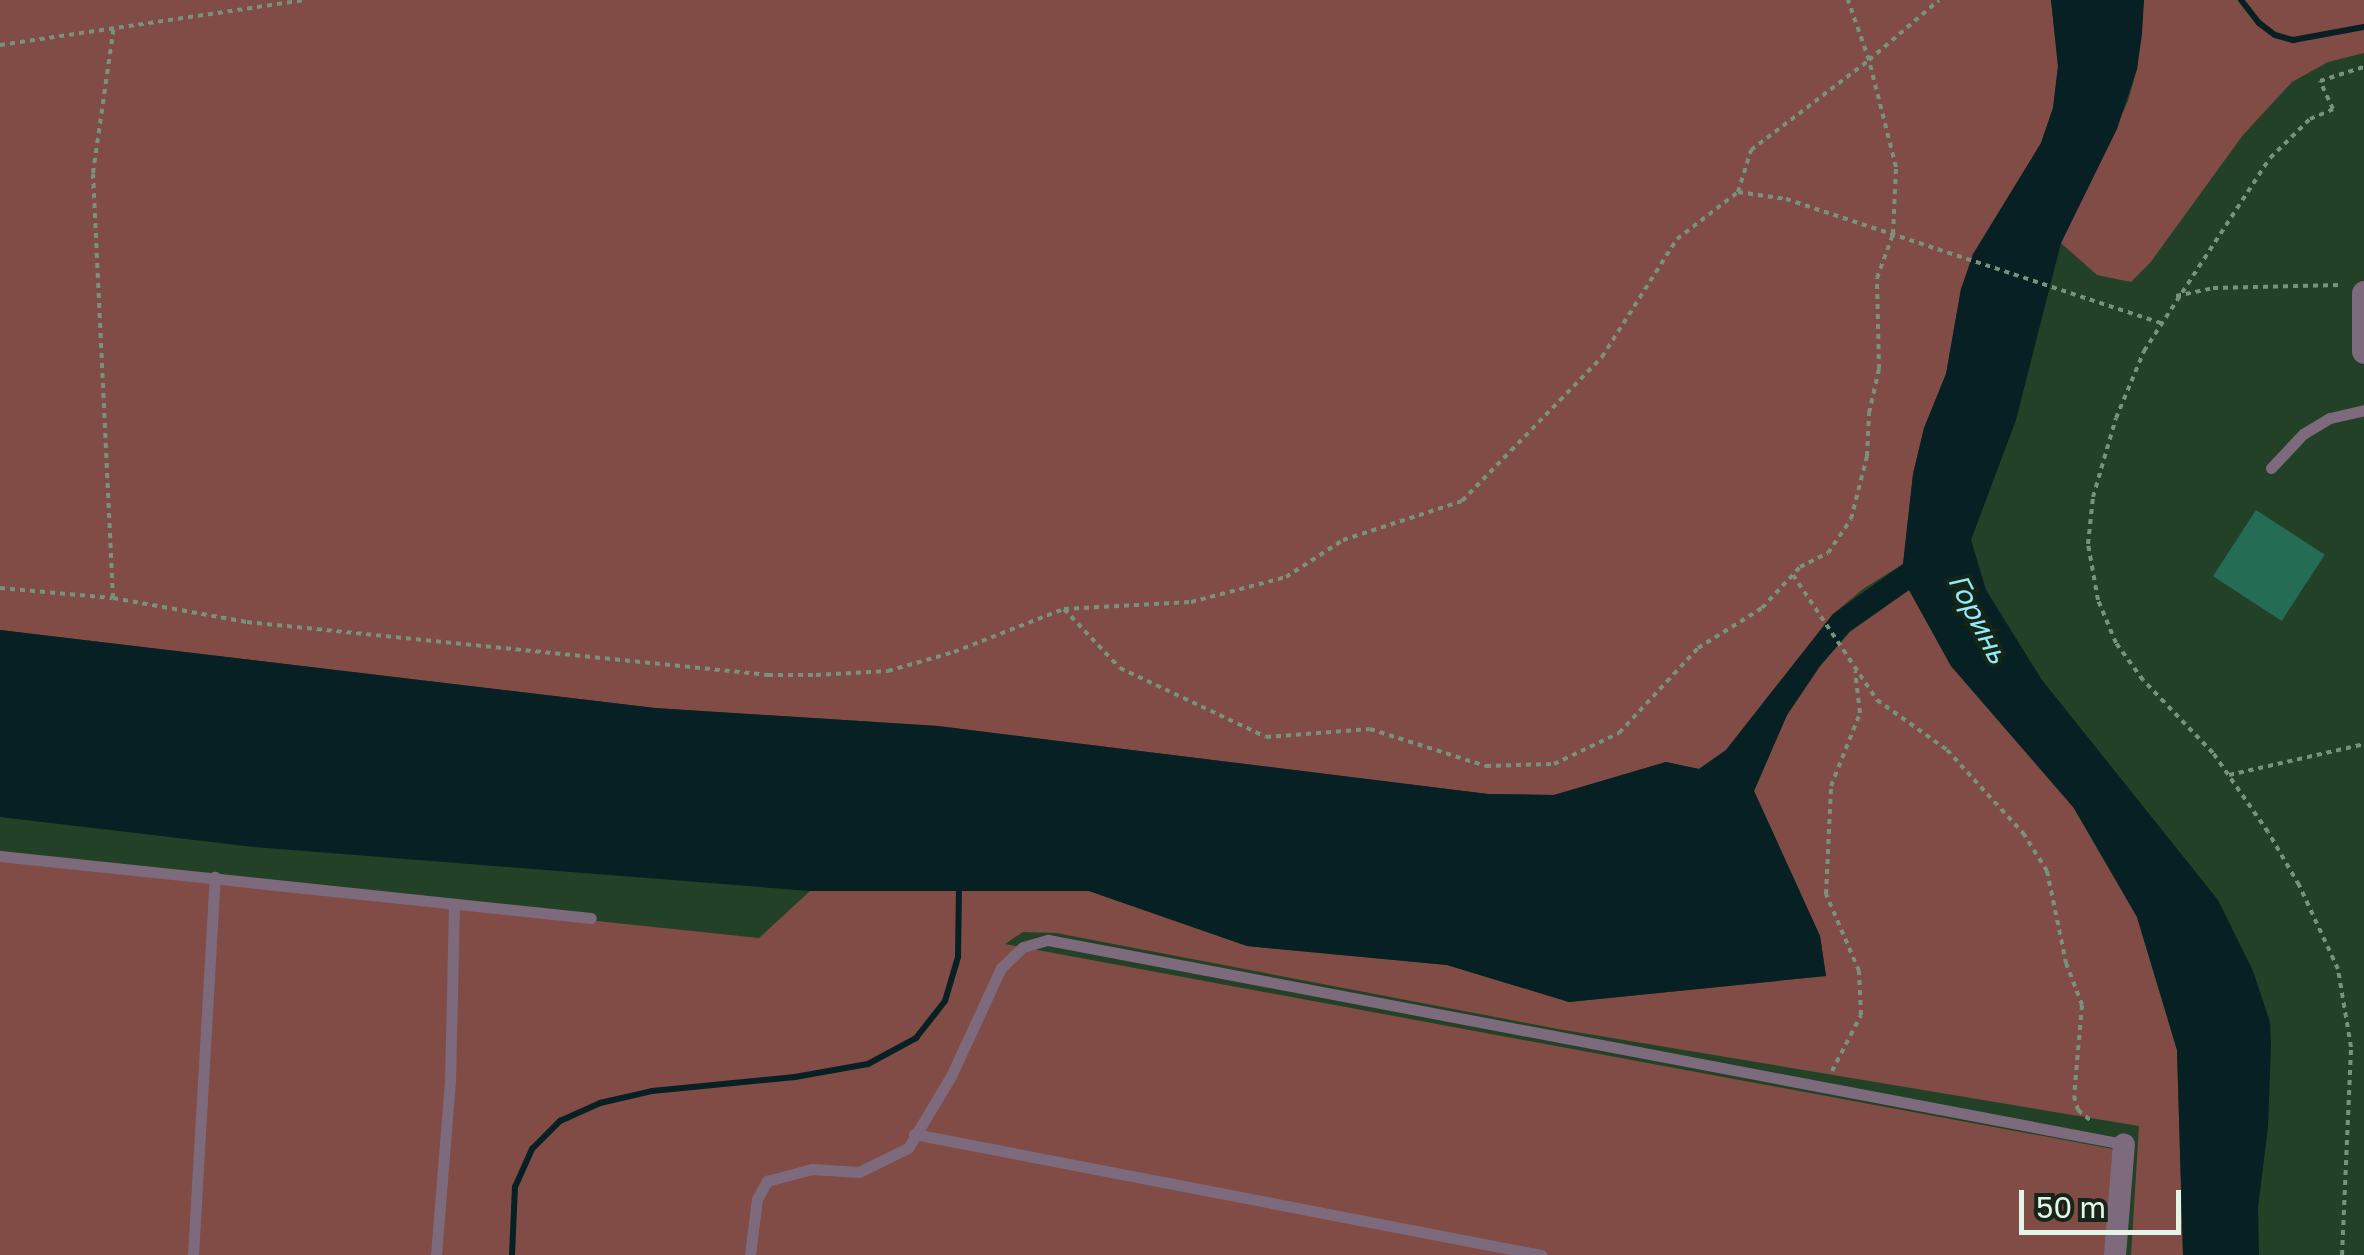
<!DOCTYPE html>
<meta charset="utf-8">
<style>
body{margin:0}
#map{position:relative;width:2364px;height:1255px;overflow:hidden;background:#234127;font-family:"Golos Text",sans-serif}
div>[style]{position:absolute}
.green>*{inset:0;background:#814c45}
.water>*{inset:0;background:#062024}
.stream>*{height:6px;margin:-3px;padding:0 3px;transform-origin:3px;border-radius:3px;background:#062024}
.building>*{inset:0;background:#246c54;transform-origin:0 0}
.path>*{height:4px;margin-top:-2px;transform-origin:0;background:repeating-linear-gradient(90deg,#79927c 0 5px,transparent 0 10px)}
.service>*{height:11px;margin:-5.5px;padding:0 5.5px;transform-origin:5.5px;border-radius:5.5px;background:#7e6a7d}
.minor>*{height:22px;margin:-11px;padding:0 11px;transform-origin:11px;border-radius:11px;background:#7e6a7d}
.tertiary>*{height:25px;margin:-12.5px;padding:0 12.5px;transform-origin:12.5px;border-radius:12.5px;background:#7e6a7d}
span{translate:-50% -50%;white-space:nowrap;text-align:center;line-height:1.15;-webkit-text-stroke:8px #172418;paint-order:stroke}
.water-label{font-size:28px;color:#91ecfa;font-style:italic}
.scale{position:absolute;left:2019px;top:1190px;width:162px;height:45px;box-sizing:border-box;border:5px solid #e3f5e4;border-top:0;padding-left:12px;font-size:30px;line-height:35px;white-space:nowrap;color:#e3f5e4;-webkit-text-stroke:8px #172418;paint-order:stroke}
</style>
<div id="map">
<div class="green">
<i style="clip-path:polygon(0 0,2051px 0,2058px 66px,2053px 108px,2041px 143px,1990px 227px,1961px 289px,1946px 374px,1924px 428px,1913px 474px,1903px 564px,1863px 589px,1833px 614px,1726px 750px,1699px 769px,1666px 762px,1554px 795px,1488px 794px,938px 726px,655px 708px,0 630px)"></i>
<i style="clip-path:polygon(2144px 0,2364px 0,2364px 53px,2328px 62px,2292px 82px,2243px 135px,2150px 263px,2131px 282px,2097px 275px,2061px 243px,2128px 101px,2137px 69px)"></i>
<i style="clip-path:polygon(1909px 590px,1951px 666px,2073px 807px,2137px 917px,2177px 1050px,2183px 1255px,2131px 1255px,2139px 1126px,1558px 1029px,1056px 933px,1023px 932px,1005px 944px,2118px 1150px,2109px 1255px,0 1255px,0 859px,759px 938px,810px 891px,1089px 891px,1247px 946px,1447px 965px,1569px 1002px,1826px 976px,1820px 936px,1754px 791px,1787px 715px,1820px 666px,1850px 632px)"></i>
</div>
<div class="water">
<i style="clip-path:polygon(2051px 0,2144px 0,2142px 34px,2137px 69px,2117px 129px,2061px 243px,2016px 420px,1971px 540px,1986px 590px,2042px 680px,2218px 900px,2253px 971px,2270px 1022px,2271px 1046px,2268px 1127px,2258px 1208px,2259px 1255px,2183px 1255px,2177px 1050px,2137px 917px,2074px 808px,1951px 666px,1909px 590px,1850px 631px,1820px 666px,1787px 715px,1754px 791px,1820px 936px,1826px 976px,1569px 1002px,1447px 965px,1247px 946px,1089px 891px,810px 891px,254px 847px,0 817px,0 630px,655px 708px,938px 726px,1488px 794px,1554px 795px,1666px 762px,1699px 769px,1726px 750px,1833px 614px,1903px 564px,1913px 474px,1924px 428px,1946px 374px,1961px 289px,1973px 254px,2041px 143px,2053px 108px,2058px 66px)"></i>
</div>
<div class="stream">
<i style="left:2241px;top:0;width:29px;rotate:52deg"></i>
<i style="left:2259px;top:23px;width:20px;rotate:37deg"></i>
<i style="left:2275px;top:35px;width:19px;rotate:16deg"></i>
<i style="left:2293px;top:40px;width:72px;rotate:-10.4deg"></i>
<i style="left:512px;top:1255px;width:68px;rotate:-87.5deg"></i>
<i style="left:515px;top:1187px;width:42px;rotate:-65.9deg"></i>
<i style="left:532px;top:1149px;width:40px;rotate:-45deg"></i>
<i style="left:560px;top:1121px;width:44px;rotate:-24.2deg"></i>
<i style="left:600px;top:1103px;width:53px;rotate:-13deg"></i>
<i style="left:652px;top:1091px;width:144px;rotate:-5.6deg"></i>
<i style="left:795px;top:1077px;width:74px;rotate:-10.1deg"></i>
<i style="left:868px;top:1064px;width:55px;rotate:-28.4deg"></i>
<i style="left:916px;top:1038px;width:47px;rotate:-51.9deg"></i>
<i style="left:945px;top:1001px;width:46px;rotate:-73.5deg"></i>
<i style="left:958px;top:957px;width:72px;rotate:-89.2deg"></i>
</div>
<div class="building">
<i style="left:2256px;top:510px;width:82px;height:79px;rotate:33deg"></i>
</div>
<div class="path">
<i style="left:0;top:45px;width:306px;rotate:-8.4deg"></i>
<i style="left:1738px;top:192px;width:49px;rotate:8.3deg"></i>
<i style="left:1786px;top:199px;width:396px;rotate:18.3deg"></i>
<i style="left:2176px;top:296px;width:38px;rotate:-12deg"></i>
<i style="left:2213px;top:288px;width:128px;rotate:-1.3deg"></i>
<i style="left:1793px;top:575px;width:151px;rotate:56.1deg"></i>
<i style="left:1877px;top:700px;width:86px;rotate:35.5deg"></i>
<i style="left:1947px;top:750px;width:113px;rotate:47.5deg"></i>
<i style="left:2023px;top:833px;width:45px;rotate:57.7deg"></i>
<i style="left:2047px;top:871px;width:94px;rotate:78.3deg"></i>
<i style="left:2066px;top:963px;width:45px;rotate:69.1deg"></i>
<i style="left:2082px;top:1005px;width:91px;rotate:95deg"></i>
<i style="left:2074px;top:1096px;width:15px;rotate:74deg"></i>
<i style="left:2078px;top:1110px;width:16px;rotate:40deg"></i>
<i style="left:0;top:588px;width:113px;rotate:5.1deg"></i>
<i style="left:113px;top:598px;width:136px;rotate:10.2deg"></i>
<i style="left:247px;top:622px;width:524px;rotate:5.81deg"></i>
<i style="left:768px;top:675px;width:48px"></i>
<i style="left:816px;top:675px;width:72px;rotate:-3.2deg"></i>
<i style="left:888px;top:671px;width:69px;rotate:-16.1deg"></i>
<i style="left:954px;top:652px;width:118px;rotate:-21.4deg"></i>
<i style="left:1064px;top:609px;width:127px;rotate:-3.2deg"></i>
<i style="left:1191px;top:602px;width:98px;rotate:-14.7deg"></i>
<i style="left:1286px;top:577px;width:68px;rotate:-33deg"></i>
<i style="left:1343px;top:540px;width:125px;rotate:-18.1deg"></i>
<i style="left:1462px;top:501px;width:201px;rotate:-45.8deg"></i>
<i style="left:1602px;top:357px;width:140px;rotate:-57.6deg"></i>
<i style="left:1677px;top:239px;width:77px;rotate:-37.6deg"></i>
<i style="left:1738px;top:192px;width:44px;rotate:-72.8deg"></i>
<i style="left:1751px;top:150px;width:148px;rotate:-37.3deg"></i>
<i style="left:1869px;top:60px;width:64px;rotate:-109.3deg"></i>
<i style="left:113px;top:598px;width:425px;rotate:-92.7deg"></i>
<i style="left:93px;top:173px;width:148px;rotate:-81.9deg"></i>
<i style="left:1064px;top:609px;width:81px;rotate:46.5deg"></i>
<i style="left:1120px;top:668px;width:161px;rotate:25.3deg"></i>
<i style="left:1266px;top:737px;width:104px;rotate:-4.4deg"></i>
<i style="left:1370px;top:729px;width:122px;rotate:17.7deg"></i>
<i style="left:1486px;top:766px;width:68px;rotate:-1.7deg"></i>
<i style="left:1554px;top:764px;width:72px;rotate:-25.5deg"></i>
<i style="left:1619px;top:733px;width:116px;rotate:-47.1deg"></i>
<i style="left:1698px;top:648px;width:75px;rotate:-32deg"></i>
<i style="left:1762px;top:608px;width:56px;rotate:-47.2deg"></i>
<i style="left:1800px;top:567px;width:31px;rotate:-27deg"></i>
<i style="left:1828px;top:553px;width:41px;rotate:-55.9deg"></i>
<i style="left:1851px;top:519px;width:65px;rotate:-75.7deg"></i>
<i style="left:1867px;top:456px;width:43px;rotate:-87.3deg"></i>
<i style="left:1869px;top:413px;width:45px;rotate:-77.2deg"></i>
<i style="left:1879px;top:369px;width:91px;rotate:-91.3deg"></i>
<i style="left:1877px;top:278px;width:47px;rotate:-70deg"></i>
<i style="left:1893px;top:234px;width:67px;rotate:-87.4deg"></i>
<i style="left:1896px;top:167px;width:110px;rotate:-104.2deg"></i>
<i style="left:1869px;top:60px;width:92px;rotate:-40.6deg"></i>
<i style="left:2229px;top:775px;width:139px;rotate:-12.9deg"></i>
<i style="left:1832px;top:1071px;width:63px;rotate:-62.6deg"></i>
<i style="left:1861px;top:1015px;width:44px;rotate:-92.6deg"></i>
<i style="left:1859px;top:971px;width:84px;rotate:-113.2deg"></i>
<i style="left:1826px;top:894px;width:108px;rotate:-87.3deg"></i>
<i style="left:1831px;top:786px;width:79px;rotate:-68.3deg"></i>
<i style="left:1860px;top:713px;width:42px;rotate:-96.8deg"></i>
<i style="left:2342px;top:1255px;width:208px;rotate:-87.5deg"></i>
<i style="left:2351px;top:1047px;width:79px;rotate:-99.5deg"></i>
<i style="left:2338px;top:969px;width:93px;rotate:-114.9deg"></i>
<i style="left:2299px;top:885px;width:61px;rotate:-120.3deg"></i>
<i style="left:2268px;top:832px;width:96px;rotate:-124.8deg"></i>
<i style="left:2213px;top:753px;width:101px;rotate:-133.8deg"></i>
<i style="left:2143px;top:680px;width:46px;rotate:-126.1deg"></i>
<i style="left:2116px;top:643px;width:47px;rotate:-112.7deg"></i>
<i style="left:2098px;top:600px;width:57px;rotate:-100.1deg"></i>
<i style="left:2088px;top:544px;width:47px;rotate:-83.9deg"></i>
<i style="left:2093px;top:497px;width:82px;rotate:-73.8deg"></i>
<i style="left:2116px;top:418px;width:73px;rotate:-67.3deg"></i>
<i style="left:2144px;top:351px;width:230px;rotate:-56.9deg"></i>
<i style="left:2270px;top:158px;width:56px;rotate:-44.3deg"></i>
<i style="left:2310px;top:119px;width:25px;rotate:-23deg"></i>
<i style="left:2333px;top:109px;width:31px;rotate:-115deg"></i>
<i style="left:2320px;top:81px;width:46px;rotate:-17.7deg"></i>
</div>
<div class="service">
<i style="left:2271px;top:468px;width:47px;rotate:-46.7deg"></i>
<i style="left:2303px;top:434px;width:31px;rotate:-31deg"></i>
<i style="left:2330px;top:418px;width:35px;rotate:-13deg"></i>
<i style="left:0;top:856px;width:594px;rotate:5.99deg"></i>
<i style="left:914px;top:1134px;width:639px;rotate:10.92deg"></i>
<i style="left:193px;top:1255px;width:379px;rotate:-86.7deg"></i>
<i style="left:436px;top:1255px;width:174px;rotate:-85.4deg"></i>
<i style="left:450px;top:1082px;width:177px;rotate:-88.7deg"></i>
<i style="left:750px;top:1255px;width:56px;rotate:-82.9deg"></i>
<i style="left:757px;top:1199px;width:21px;rotate:-61deg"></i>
<i style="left:767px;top:1181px;width:47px;rotate:-14.9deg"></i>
<i style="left:812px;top:1169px;width:47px;rotate:3.7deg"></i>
<i style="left:859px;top:1172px;width:55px;rotate:-26.1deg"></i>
<i style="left:908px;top:1148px;width:84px;rotate:-59.2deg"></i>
<i style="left:951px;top:1076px;width:119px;rotate:-65.2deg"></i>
<i style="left:1001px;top:968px;width:30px;rotate:-44deg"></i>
<i style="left:1023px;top:947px;width:26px;rotate:-16deg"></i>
<i style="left:1048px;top:940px;width:1095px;rotate:10.74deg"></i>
</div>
<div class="minor">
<i style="left:2115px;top:1255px;width:111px;rotate:-85.4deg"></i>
</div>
<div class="tertiary">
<i style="left:2364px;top:293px;width:58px;rotate:90deg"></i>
</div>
<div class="water-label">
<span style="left:1978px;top:618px;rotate:63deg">Горинь</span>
</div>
<div class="scale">50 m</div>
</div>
